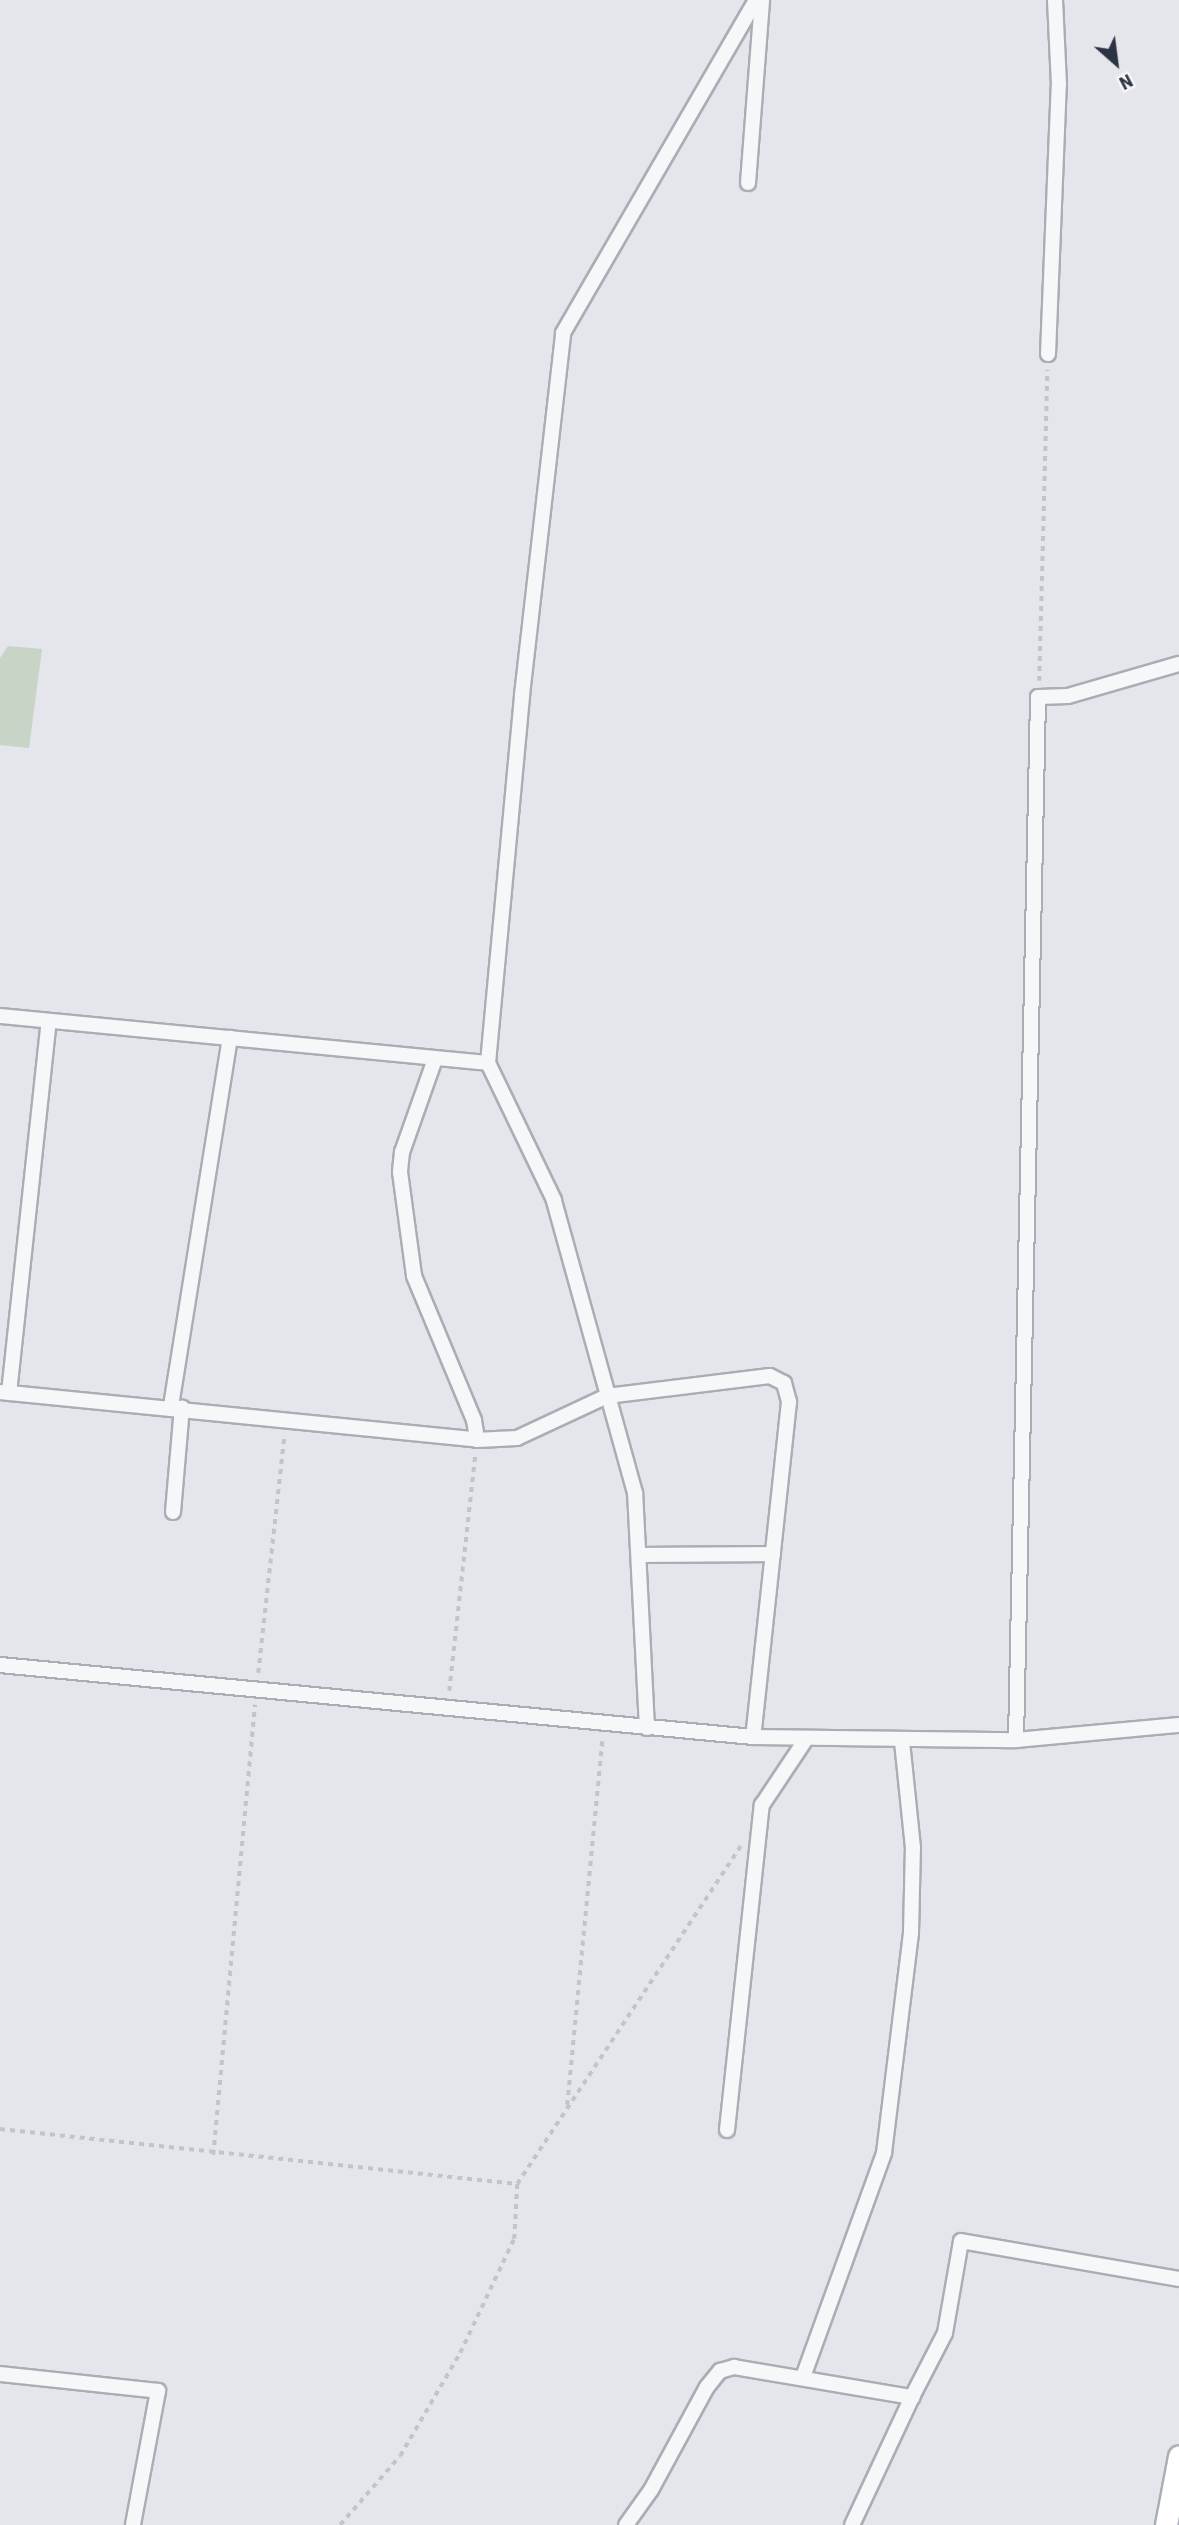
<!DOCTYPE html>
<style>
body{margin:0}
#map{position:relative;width:1179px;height:2525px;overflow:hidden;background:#e4e6eb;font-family:"Roboto Condensed",sans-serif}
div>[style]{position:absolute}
.green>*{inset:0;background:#c8d4c5}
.path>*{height:3.5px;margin-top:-1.75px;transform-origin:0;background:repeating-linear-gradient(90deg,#c1c4ca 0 5px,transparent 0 10px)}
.roads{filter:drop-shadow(2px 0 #a9adb5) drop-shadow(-2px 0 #a9adb5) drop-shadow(0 2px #a9adb5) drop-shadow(0 -2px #a9adb5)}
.minor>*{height:14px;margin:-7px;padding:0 7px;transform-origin:7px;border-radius:7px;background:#f6f7f9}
.secondary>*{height:21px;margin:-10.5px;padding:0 10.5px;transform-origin:10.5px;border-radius:10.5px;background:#fff}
span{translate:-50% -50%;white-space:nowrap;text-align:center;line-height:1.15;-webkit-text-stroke:5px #f3f5f8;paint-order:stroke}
.north{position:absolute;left:1081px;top:28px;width:70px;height:70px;-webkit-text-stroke:5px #f3f5f8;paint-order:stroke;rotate:152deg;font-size:19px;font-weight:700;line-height:28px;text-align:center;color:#2c3343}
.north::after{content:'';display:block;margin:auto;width:24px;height:32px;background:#2c3343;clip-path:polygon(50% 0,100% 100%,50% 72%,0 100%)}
</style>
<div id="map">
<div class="green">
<i style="clip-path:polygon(8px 646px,42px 649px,29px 748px,0 745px,0 658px)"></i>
</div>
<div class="path">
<i style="left:1039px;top:681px;width:311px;rotate:-88.5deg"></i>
<i style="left:258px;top:1673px;width:237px;rotate:-83.7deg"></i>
<i style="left:449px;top:1691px;width:236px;rotate:-83.7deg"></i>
<i style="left:567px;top:2105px;width:367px;rotate:-84.5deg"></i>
<i style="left:0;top:2129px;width:520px;rotate:6.07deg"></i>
<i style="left:213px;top:2155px;width:452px;rotate:-84.7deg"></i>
<i style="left:340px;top:2525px;width:91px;rotate:-49deg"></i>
<i style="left:400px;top:2456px;width:119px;rotate:-59.8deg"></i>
<i style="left:460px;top:2353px;width:126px;rotate:-64.7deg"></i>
<i style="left:514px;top:2239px;width:55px;rotate:-86.9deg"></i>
<i style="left:517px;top:2184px;width:408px;rotate:-56.5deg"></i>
</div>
<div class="roads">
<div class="minor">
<i style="left:748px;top:183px;width:184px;rotate:-85.6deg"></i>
<i style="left:1048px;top:354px;width:269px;rotate:-87.7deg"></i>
<i style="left:1059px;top:85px;width:85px;rotate:-92.7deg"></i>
<i style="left:0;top:1016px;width:490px;rotate:5.5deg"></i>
<i style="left:435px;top:1059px;width:99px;rotate:109.5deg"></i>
<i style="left:402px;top:1152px;width:20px;rotate:96deg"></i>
<i style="left:400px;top:1172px;width:105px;rotate:82.3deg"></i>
<i style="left:414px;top:1276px;width:156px;rotate:67.4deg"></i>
<i style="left:474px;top:1420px;width:20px;rotate:81deg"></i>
<i style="left:0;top:1392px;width:479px;rotate:5.7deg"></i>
<i style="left:477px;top:1440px;width:40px;rotate:-2.9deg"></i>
<i style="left:517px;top:1438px;width:99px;rotate:-25deg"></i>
<i style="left:607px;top:1396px;width:164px;rotate:-7deg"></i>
<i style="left:770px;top:1376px;width:16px;rotate:27deg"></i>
<i style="left:784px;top:1383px;width:20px;rotate:75deg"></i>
<i style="left:789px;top:1402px;width:337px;rotate:96.1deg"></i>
<i style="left:9px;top:1393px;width:374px;rotate:-83.9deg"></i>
<i style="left:171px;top:1406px;width:373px;rotate:-80.9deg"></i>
<i style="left:173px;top:1512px;width:105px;rotate:-85.1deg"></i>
<i style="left:642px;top:1555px;width:131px;rotate:-0.4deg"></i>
<i style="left:0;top:1665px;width:756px;rotate:5.46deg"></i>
<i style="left:753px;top:1737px;width:263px;rotate:0.7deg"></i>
<i style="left:1016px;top:1740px;width:164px;rotate:-5.3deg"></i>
<i style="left:647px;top:1728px;width:235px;rotate:-92.9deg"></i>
<i style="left:635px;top:1493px;width:304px;rotate:-105.5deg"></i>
<i style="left:554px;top:1200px;width:152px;rotate:-115.7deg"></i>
<i style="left:488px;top:1063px;width:370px;rotate:-84.7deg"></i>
<i style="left:522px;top:695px;width:364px;rotate:-83.5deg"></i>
<i style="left:563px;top:333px;width:385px;rotate:-59.9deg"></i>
<i style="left:1016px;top:1740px;width:1043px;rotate:-88.79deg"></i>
<i style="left:1038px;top:697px;width:30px;rotate:-2deg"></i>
<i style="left:1068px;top:696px;width:116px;rotate:-16.1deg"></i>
<i style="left:727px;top:2130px;width:327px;rotate:-83.9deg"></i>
<i style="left:762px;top:1805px;width:79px;rotate:-56.3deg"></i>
<i style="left:0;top:2374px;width:159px;rotate:6.1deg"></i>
<i style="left:158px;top:2391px;width:136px;rotate:100.6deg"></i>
<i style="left:803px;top:2377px;width:238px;rotate:-70.1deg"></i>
<i style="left:884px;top:2153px;width:222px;rotate:-83deg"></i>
<i style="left:911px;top:1933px;width:85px;rotate:-88.7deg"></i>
<i style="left:913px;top:1848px;width:107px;rotate:-95.9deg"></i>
<i style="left:912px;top:2397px;width:72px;rotate:-62.7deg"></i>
<i style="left:945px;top:2333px;width:93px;rotate:-80.1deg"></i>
<i style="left:961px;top:2241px;width:221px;rotate:9.9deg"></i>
<i style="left:626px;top:2525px;width:43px;rotate:-54.5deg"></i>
<i style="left:651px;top:2490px;width:117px;rotate:-61.5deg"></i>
<i style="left:707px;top:2387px;width:21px;rotate:-51deg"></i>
<i style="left:720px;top:2371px;width:15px;rotate:-16deg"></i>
<i style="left:734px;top:2367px;width:181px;rotate:9.6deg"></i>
<i style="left:912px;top:2397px;width:141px;rotate:115.1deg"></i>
</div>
<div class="secondary">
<i style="left:1166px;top:2525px;width:70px;rotate:-79.3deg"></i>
</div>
</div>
<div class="north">N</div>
</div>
